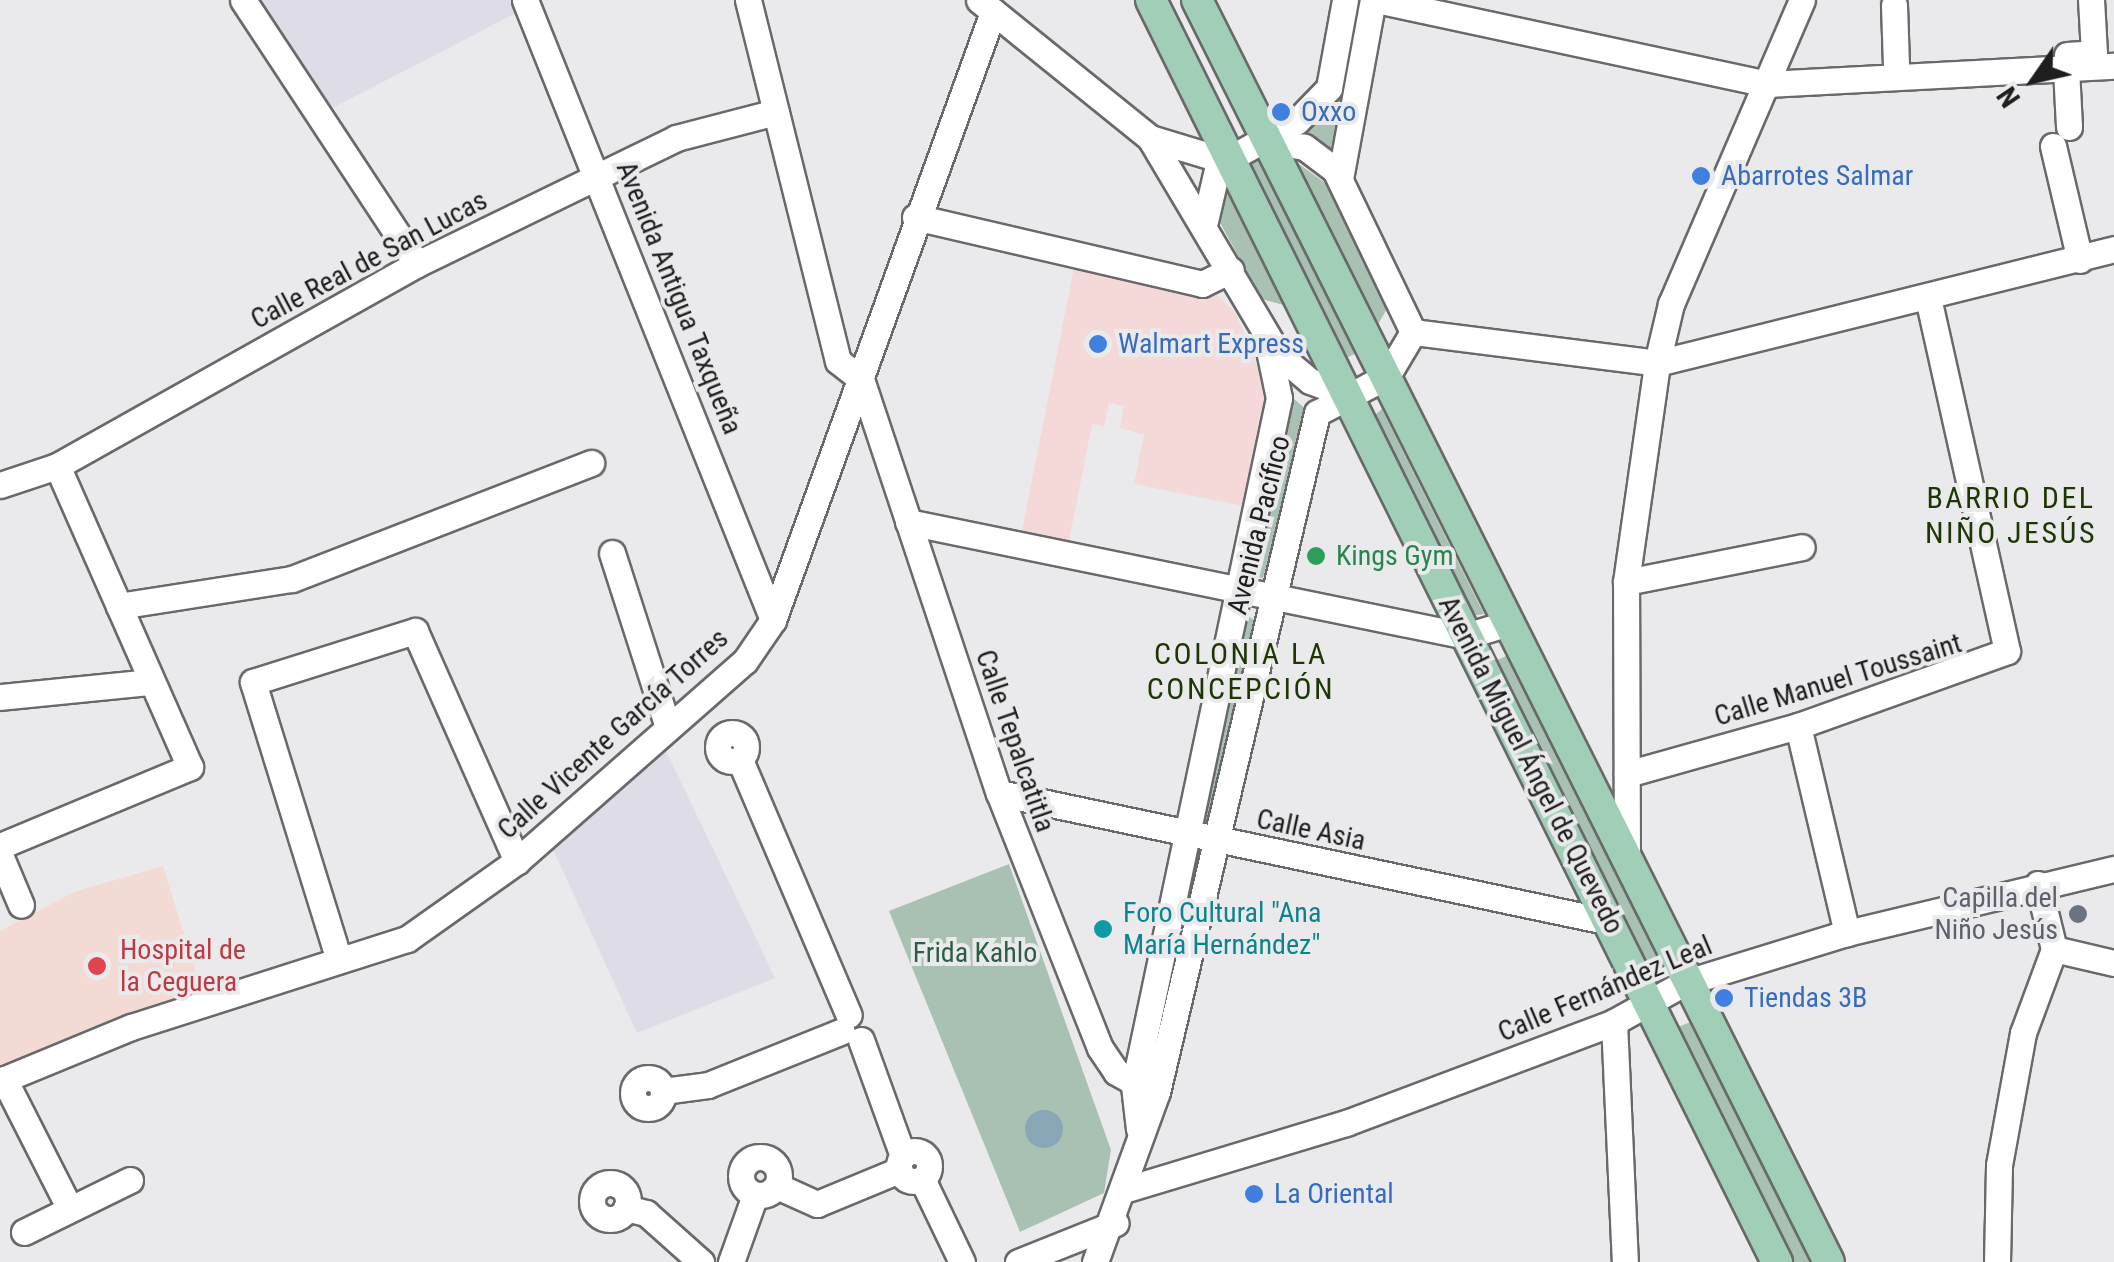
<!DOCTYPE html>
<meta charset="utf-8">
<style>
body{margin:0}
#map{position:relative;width:2114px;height:1262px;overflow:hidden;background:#eaeaec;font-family:"Roboto Condensed",sans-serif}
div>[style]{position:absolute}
.commercial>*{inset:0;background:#f4d9d8}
.built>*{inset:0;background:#dedde7}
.medical>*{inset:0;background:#f4dad5}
.green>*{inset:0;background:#a9c1b3;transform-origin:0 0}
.water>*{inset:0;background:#89a6b7}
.round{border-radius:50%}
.roads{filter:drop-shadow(2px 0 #69696b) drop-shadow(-2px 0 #69696b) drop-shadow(0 2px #69696b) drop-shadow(0 -2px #69696b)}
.minor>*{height:25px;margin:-12.5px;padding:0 12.5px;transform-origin:12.5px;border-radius:12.5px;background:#fff}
.minor>.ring{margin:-12.5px;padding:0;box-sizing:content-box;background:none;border:25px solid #fff;border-radius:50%}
.major>*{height:30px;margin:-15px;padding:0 15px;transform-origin:15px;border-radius:15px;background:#a0ceb6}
.dots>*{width:28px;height:28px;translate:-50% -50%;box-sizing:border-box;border:5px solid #eaeaec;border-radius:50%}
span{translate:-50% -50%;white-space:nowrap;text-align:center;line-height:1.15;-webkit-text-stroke:8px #eaeaec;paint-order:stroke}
.shop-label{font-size:28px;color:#366cbe}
.left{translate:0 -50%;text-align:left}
.street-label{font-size:28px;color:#1e1e1f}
.leisure-label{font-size:28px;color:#27864d}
.worship-label{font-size:28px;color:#5b616d}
.right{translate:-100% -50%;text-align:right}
.culture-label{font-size:28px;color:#0d838f}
.health-label{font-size:28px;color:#be3a42}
.park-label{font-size:28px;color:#2b5e44}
.neighbourhood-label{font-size:30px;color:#1e3604;letter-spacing:2.5px}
.north{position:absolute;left:1984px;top:30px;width:100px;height:100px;-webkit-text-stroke:8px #eaeaec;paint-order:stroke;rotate:236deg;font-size:28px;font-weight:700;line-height:40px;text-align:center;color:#1e1e1f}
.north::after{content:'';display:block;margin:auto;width:35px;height:45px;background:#1e1e1f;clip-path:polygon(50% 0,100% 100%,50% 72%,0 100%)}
</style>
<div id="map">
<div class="commercial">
<i style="clip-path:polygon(1075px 263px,1210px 289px,1235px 312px,1271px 399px,1243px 506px,1134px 484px,1144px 435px,1120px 428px,1124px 406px,1109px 403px,1104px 426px,1092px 424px,1067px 552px,1020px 541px)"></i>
</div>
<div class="built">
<i style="clip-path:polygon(243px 0,525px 0,528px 7px,319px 115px)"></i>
<i style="clip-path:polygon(657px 732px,775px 978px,637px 1033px,546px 834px)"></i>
</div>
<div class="medical">
<i style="clip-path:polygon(163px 866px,205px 1002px,0 1078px,0 931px,74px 892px)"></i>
</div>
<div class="green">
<i style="clip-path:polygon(1354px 0,1367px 0,1335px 159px,1293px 134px,1330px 106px)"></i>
<i style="left:1261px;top:157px;width:218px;height:21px;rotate:64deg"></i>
<i style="clip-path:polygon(1289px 157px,1338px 192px,1391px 302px,1374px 331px)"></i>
<i style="clip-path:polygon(1226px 183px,1287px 306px,1262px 299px,1218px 219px)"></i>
<i style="clip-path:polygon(1284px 390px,1309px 412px,1263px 578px,1247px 575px)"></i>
<i style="clip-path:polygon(1382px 409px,1484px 614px,1470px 616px,1369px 420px)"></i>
<i style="clip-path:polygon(1243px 612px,1254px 620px,1209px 830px,1195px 828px)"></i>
<i style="left:1512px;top:653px;width:359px;height:23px;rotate:64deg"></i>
<i style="clip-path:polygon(1009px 864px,1111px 1150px,1104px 1193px,1020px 1232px,889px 911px)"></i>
<i style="clip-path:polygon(1693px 1021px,1817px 1262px,1787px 1262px,1673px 1029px)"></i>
</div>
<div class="water">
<i class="round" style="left:1025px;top:1110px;width:38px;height:38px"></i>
</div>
<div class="roads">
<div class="minor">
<i style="left:243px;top:0;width:316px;rotate:56.6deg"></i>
<i style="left:525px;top:0;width:668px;rotate:68.2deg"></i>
<i style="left:748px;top:0;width:372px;rotate:76deg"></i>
<i style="left:838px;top:361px;width:29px;rotate:38deg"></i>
<i style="left:979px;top:0;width:220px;rotate:38.9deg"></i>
<i style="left:1150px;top:138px;width:252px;rotate:59.3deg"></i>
<i style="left:1279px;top:355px;width:40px;rotate:40deg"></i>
<i style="left:1310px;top:381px;width:40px;rotate:20.2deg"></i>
<i style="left:1376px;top:0;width:400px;rotate:12.1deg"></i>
<i style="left:1767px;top:84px;width:347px;rotate:-3deg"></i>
<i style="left:1894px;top:5px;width:61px;rotate:88.1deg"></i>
<i style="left:2067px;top:55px;width:27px;rotate:-4deg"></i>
<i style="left:2094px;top:53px;width:53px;rotate:-93.2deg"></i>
<i style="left:2066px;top:69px;width:58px;rotate:87deg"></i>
<i style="left:1150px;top:138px;width:76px;rotate:16.8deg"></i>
<i style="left:2053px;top:146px;width:117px;rotate:76.7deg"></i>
<i style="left:1340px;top:179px;width:182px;rotate:-79.6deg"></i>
<i style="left:915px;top:217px;width:295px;rotate:13.1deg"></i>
<i style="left:1202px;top:284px;width:32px;rotate:-26deg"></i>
<i style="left:1205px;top:221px;width:57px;rotate:-76.9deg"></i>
<i style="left:1218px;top:165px;width:90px;rotate:-29.1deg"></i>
<i style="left:1297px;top:121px;width:46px;rotate:-45.9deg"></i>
<i style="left:1329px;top:88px;width:89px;rotate:-79.7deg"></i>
<i style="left:1413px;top:332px;width:246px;rotate:7.2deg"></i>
<i style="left:1657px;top:363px;width:471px;rotate:-14deg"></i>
<i style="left:861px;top:379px;width:436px;rotate:71.6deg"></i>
<i style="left:999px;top:793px;width:274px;rotate:68.4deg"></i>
<i style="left:1100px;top:1048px;width:29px;rotate:56deg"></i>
<i style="left:1116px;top:1072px;width:35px;rotate:29deg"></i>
<i style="left:0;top:485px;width:60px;rotate:-18.4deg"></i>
<i style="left:57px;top:466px;width:413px;rotate:-29.3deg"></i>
<i style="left:417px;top:264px;width:288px;rotate:-25.9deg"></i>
<i style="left:676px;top:138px;width:103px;rotate:-14.6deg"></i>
<i style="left:908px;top:522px;width:570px;rotate:11.55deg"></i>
<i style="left:1466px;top:636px;width:41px;rotate:-17.1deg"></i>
<i style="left:612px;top:553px;width:180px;rotate:72.2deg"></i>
<i style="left:1626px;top:582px;width:179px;rotate:-11.2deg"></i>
<i style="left:119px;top:606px;width:175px;rotate:-8.9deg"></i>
<i style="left:292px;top:579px;width:321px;rotate:-21.2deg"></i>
<i style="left:0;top:697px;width:152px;rotate:-5.7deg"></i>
<i style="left:1798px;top:726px;width:213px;rotate:76.7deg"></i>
<i class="ring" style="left:718px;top:733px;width:3px;height:3px"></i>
<i style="left:740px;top:760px;width:277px;rotate:66.9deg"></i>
<i style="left:1627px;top:774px;width:178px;rotate:-15.7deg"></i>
<i style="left:1798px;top:726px;width:222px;rotate:-19.7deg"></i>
<i style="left:2007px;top:651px;width:358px;rotate:-102.6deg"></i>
<i style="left:999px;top:793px;width:624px;rotate:11.92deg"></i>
<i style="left:0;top:846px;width:206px;rotate:-22.6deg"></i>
<i style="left:190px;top:767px;width:329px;rotate:-113.8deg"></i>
<i style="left:0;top:855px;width:54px;rotate:67.2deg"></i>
<i style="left:1627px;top:859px;width:277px;rotate:-90.2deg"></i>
<i style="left:1626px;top:582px;width:221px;rotate:-81.9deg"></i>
<i style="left:1657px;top:363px;width:61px;rotate:-76.7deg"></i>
<i style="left:1671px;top:304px;width:331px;rotate:-66.7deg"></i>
<i style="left:2038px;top:884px;width:67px;rotate:76.2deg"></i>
<i style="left:2054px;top:949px;width:62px;rotate:13.1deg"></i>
<i style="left:339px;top:960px;width:291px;rotate:-107.2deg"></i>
<i style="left:253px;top:682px;width:170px;rotate:-17.5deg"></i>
<i style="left:415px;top:631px;width:252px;rotate:66.1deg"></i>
<i style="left:1614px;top:1022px;width:240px;rotate:87.4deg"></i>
<i style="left:861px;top:1040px;width:123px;rotate:70.1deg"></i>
<i class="ring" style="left:633px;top:1078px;width:5px;height:5px"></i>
<i style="left:4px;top:1079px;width:144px;rotate:63.1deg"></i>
<i style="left:0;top:1081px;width:142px;rotate:-22.4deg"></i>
<i style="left:131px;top:1027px;width:290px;rotate:-17.7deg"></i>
<i style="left:407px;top:939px;width:135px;rotate:-35.3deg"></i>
<i style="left:517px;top:861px;width:303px;rotate:-41.3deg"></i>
<i style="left:745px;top:661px;width:50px;rotate:-55.7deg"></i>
<i style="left:773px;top:620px;width:647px;rotate:-70.11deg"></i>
<i style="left:663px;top:1091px;width:45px;rotate:-7.6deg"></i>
<i style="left:708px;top:1085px;width:144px;rotate:-21.9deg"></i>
<i style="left:1139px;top:1129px;width:43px;rotate:-96.6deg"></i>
<i style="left:1134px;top:1086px;width:703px;rotate:-78.1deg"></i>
<i style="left:1279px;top:398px;width:63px;rotate:-101.8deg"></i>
<i class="ring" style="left:899px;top:1151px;width:5px;height:5px"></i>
<i class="ring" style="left:741px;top:1157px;width:13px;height:13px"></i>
<i style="left:922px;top:1179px;width:92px;rotate:64.3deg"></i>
<i class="ring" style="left:592px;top:1183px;width:11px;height:11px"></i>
<i style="left:777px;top:1186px;width:44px;rotate:24.2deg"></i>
<i style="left:817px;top:1204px;width:89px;rotate:-22.5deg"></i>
<i style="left:1127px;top:1189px;width:229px;rotate:-16.8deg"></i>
<i style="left:1346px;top:1123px;width:286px;rotate:-20.6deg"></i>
<i style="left:1614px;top:1022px;width:80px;rotate:-29.1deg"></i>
<i style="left:1684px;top:983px;width:170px;rotate:-17.1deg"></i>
<i style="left:1847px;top:933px;width:275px;rotate:-13.5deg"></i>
<i style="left:626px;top:1208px;width:21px;rotate:14deg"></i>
<i style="left:646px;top:1213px;width:74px;rotate:41.7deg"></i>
<i style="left:24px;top:1232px;width:118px;rotate:-26.1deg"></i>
<i style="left:731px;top:1262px;width:71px;rotate:-70.3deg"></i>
<i style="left:1018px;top:1262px;width:105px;rotate:-21.7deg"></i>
<i style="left:1095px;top:1262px;width:181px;rotate:-70deg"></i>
<i style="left:1157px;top:1092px;width:698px;rotate:-76.74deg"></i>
<i style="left:1317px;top:413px;width:79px;rotate:-27.9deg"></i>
<i style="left:1387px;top:376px;width:51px;rotate:-59.4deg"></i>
<i style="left:1413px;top:332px;width:180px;rotate:-115.7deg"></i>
<i style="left:1335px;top:170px;width:39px;rotate:-143deg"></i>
<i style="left:1304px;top:147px;width:39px;rotate:-170deg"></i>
<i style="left:1997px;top:1262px;width:97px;rotate:-88.8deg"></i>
<i style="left:1999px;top:1165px;width:134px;rotate:-79.7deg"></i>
<i style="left:2023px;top:1033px;width:90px;rotate:-69.7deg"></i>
</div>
<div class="major">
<i style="left:1151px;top:0;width:1409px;rotate:63.62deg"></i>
<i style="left:1197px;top:0;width:1411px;rotate:63.4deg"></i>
</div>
</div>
<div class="dots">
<i style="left:1281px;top:112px;background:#3f7fe0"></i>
<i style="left:1701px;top:176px;background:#3f7fe0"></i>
<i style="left:1098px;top:344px;background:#3f7fe0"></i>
<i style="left:1316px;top:556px;background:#2e9e5b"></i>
<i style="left:2078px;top:914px;background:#6b7280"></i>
<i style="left:1103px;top:929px;background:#0f9aa8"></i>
<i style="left:97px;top:966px;background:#e0444e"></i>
<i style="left:1724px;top:998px;background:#3f7fe0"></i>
<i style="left:1254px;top:1194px;background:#3f7fe0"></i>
</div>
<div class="shop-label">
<span class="left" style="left:1301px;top:112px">Oxxo</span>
<span class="left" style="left:1721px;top:176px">Abarrotes Salmar</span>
<span class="left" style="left:1118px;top:344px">Walmart Express</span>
<span class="left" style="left:1744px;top:998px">Tiendas 3B</span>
<span class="left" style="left:1274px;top:1194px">La Oriental</span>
</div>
<div class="street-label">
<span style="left:369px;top:260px;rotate:-28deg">Calle Real de San Lucas</span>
<span style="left:679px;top:298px;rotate:68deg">Avenida Antigua Taxqueña</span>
<span style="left:1259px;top:525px;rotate:-76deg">Avenida Pacífico</span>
<span style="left:1838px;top:680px;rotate:-17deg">Calle Manuel Toussaint</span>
<span style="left:613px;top:734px;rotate:-42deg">Calle Vicente García Torres</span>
<span style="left:1015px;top:741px;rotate:71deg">Calle Tepalcatitla</span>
<span style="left:1531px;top:765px;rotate:63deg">Avenida Miguel Ángel de Quevedo</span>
<span style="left:1311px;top:830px;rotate:12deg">Calle Asia</span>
<span style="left:1605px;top:989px;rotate:-23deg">Calle Fernández Leal</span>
</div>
<div class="leisure-label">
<span class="left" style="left:1336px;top:556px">Kings Gym</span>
</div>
<div class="worship-label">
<span class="right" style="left:2058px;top:914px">Capilla del<br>Niño Jesús</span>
</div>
<div class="culture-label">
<span class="left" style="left:1123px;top:929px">Foro Cultural "Ana<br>María Hernández"</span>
</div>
<div class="health-label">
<span class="left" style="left:120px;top:966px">Hospital de<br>la Ceguera</span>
</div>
<div class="park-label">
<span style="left:975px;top:953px">Frida Kahlo</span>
</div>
<div class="neighbourhood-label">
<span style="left:2011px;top:515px">BARRIO DEL<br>NIÑO JESÚS</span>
<span style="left:1241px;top:671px">COLONIA LA<br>CONCEPCIÓN</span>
</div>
<div class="north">N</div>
</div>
